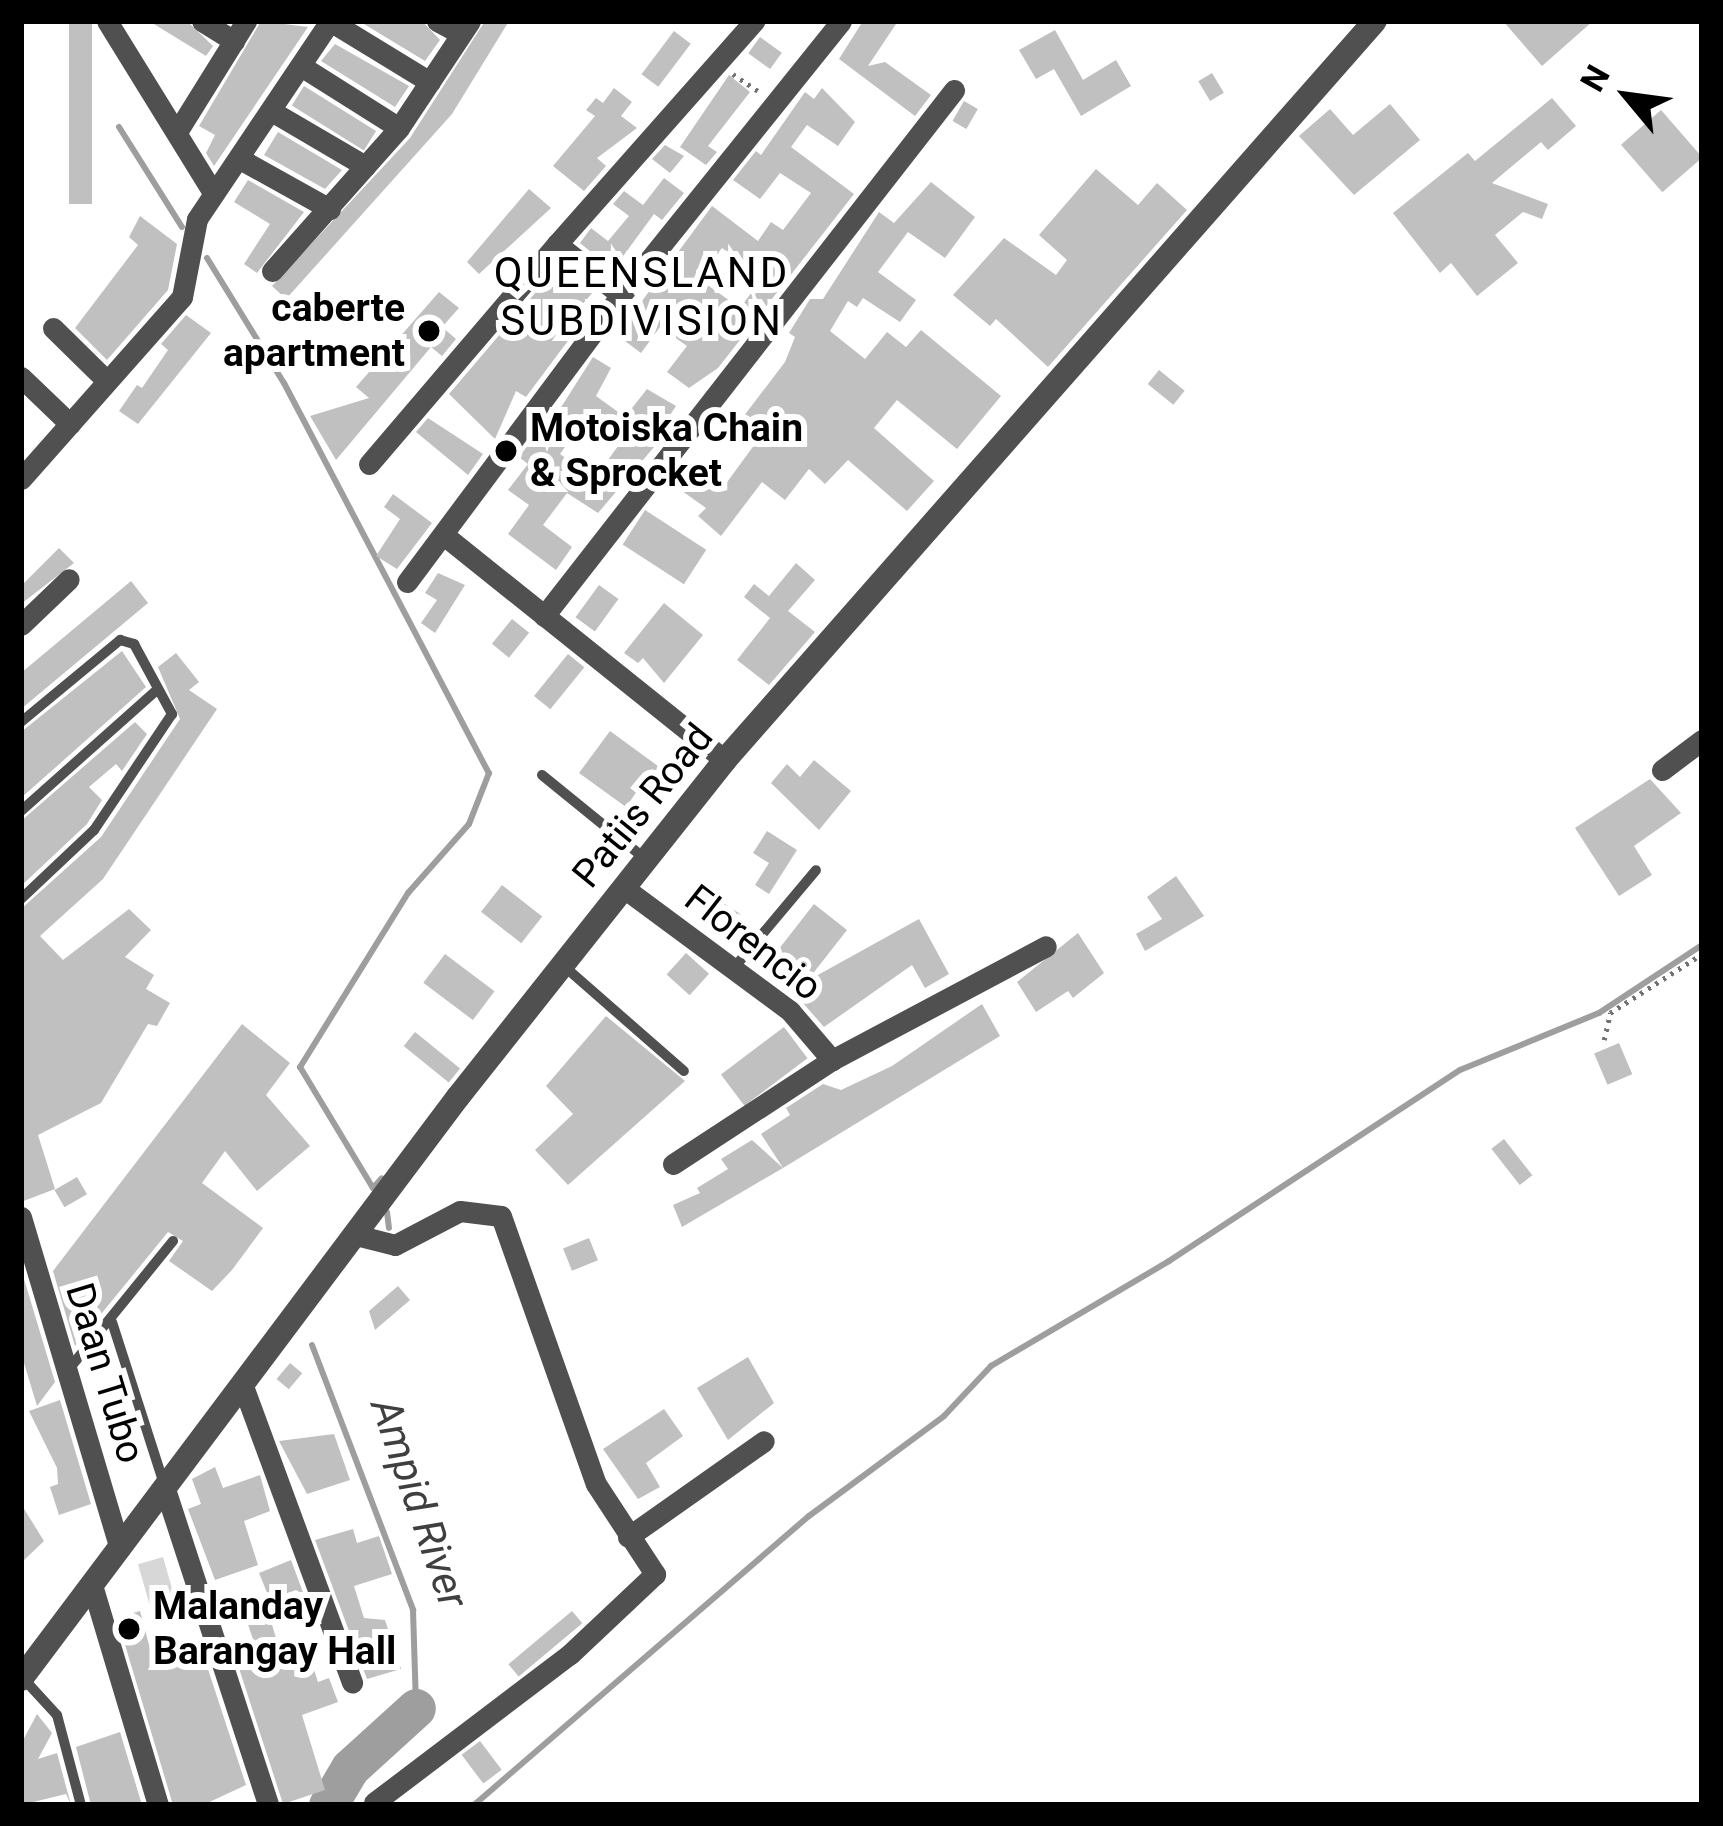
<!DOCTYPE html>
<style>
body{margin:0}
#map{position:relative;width:1723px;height:1826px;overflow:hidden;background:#fff;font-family:Roboto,sans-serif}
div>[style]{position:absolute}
.green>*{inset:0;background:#d7d7d7;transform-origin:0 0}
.stream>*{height:6px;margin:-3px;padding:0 3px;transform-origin:3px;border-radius:3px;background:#9e9e9e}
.river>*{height:39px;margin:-19.5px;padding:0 19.5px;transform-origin:19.5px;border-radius:19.5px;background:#9e9e9e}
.building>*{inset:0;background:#c0c0c0;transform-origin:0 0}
.path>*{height:4.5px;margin-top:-2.25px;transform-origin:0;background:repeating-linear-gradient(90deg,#727272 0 3px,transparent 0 9px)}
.service>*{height:10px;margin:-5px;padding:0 5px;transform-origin:5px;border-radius:5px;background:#505050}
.minor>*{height:21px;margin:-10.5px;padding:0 10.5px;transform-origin:10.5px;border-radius:10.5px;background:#505050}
.tertiary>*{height:24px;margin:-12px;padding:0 12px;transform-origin:12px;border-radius:12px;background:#505050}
.dots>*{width:33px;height:33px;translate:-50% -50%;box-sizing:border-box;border:6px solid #fff;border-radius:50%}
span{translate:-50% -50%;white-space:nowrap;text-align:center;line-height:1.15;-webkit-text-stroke:12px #fff;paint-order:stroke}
.poi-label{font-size:39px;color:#000;font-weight:700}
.right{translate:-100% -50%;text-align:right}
.left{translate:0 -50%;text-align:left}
.street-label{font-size:39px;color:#000}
.neighbourhood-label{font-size:42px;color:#000;letter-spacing:3px}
.water-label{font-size:42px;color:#3f3f3f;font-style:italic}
.frame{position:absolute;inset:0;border:24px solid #000;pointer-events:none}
.north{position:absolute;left:1567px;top:36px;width:120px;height:120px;-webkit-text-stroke:9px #fff;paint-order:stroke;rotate:299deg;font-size:33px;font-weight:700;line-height:48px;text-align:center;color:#000}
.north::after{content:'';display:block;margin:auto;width:42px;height:54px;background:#000;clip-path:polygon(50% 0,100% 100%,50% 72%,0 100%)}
</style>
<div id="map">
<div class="green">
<i style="left:163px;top:1557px;width:43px;height:26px;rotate:74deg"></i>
</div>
<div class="stream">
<i style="left:119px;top:127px;width:118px;rotate:57.8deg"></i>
<i style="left:207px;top:258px;width:147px;rotate:58.4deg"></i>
<i style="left:284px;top:383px;width:441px;rotate:62.3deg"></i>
<i style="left:489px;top:773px;width:55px;rotate:111.4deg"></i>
<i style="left:469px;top:824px;width:92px;rotate:131.5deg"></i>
<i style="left:408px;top:893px;width:205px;rotate:121.8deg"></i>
<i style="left:300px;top:1067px;width:141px;rotate:58.9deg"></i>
<i style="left:373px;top:1188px;width:13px;rotate:-48deg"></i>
<i style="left:387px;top:1212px;width:16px;rotate:83deg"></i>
<i style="left:312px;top:1345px;width:284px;rotate:69.1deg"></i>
<i style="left:413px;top:1610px;width:98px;rotate:88.2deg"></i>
<i style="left:474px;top:1805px;width:442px;rotate:-40.8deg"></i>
<i style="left:809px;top:1516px;width:168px;rotate:-36.5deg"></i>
<i style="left:944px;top:1416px;width:69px;rotate:-46.8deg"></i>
<i style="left:991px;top:1366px;width:207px;rotate:-30.5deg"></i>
<i style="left:1169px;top:1261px;width:348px;rotate:-33.3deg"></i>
<i style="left:1460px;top:1070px;width:150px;rotate:-22.3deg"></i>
<i style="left:1599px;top:1013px;width:123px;rotate:-33.4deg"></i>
</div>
<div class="river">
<i style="left:328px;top:1805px;width:43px;rotate:-59.3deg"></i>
<i style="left:350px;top:1768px;width:89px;rotate:-42.3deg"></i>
</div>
<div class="building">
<i style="left:69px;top:21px;width:23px;height:183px"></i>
<i style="clip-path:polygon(149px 21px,187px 21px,213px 46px,206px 56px)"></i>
<i style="clip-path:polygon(261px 21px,308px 27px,214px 166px,206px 153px,215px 135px,199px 126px)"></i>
<i style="clip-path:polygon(359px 21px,422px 21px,440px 40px,425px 61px)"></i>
<i style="clip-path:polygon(485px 21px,509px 21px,452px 114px,286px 299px,272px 286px,410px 138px)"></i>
<i style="clip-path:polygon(863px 21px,898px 21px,868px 66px,885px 62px,931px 95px,915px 116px,839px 59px)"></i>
<i style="clip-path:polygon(1503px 21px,1593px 21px,1542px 66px)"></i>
<i style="clip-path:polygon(1055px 30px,1083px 80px,1116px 60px,1131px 86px,1081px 116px,1054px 69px,1036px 79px,1019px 50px)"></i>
<i style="left:674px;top:31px;width:21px;height:54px;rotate:37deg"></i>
<i style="left:760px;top:37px;width:27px;height:20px;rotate:36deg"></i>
<i style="clip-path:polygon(335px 44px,409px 86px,395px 107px,321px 61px)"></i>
<i style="left:1212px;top:73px;width:23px;height:16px;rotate:59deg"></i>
<i style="clip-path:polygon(729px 75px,750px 92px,708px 146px,717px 152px,706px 165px,680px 147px)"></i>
<i style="left:304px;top:86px;width:85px;height:23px;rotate:32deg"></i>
<i style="clip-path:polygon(614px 88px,632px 102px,621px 116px,637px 128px,597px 158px,606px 166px,584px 191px,553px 166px,595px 116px,586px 110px,596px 98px,603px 103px)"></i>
<i style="clip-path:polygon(evenodd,822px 88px,855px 122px,838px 146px,807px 125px,791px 147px,854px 194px,718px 368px,689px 388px,667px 372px,687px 346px,660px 327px,641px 353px,617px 335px,712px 206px,758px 241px,771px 222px,783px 230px,811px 193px,780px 173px,760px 199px,733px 180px,756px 151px,761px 155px,805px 92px,814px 99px,822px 88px,722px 248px,763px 277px,740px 308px,699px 279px,722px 248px)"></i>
<i style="clip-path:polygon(1552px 98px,1576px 126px,1548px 150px,1541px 142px,1492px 183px,1548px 204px,1542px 219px,1523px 212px,1495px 235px,1518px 263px,1477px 296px,1451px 263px,1440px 273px,1393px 213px,1468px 153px,1475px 161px)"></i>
<i style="left:964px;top:101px;width:16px;height:23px;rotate:30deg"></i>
<i style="clip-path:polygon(1390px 104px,1420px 140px,1354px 195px,1299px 136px,1330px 109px,1353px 135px)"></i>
<i style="left:1661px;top:110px;width:63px;height:53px;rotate:49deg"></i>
<i style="clip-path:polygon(278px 132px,342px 170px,325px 189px,264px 155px)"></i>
<i style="clip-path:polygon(665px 145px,684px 156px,670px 173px,652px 159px)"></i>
<i style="clip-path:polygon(1096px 169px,1138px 205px,1157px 183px,1187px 210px,1048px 367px,996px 319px,990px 326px,953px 295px,1004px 238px,1056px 275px,1067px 260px,1039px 235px)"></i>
<i style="clip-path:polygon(664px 178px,684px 193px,662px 220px,654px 214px,613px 270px,580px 243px,591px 228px,608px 241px,629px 216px,613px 204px,624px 191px,643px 205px)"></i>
<i style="clip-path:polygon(248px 180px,304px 212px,257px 273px,244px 264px,270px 224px,234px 202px)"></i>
<i style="clip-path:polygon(931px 182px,975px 217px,945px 258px,908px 232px,878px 272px,916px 300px,900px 322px,863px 298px,857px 307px,848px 301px,830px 331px,865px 359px,887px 332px,906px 347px,921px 330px,1001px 396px,957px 449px,897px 400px,874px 428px,934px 481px,907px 511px,848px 460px,825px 484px,809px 469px,785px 500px,762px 482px,721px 536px,698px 516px,706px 508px,668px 481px,686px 459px,725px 485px,760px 437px,740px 421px,785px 362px,795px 337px,789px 333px,810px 299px,823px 299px,879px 212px,894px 223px)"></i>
<i style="clip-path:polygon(529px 189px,551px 208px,479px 274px,467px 262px)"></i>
<i style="clip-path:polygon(140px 216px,177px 244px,168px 290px,107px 360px,75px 328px,138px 245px,129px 237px)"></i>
<i style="clip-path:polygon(559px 265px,593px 292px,570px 319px,579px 326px,526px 397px,516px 391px,495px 439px,449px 394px)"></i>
<i style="clip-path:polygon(439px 292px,459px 308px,442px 327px,456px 339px,442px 356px,431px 347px,336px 460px,310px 416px,369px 398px,356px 387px)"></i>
<i style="clip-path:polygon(186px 315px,211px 333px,138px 424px,119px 411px,137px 385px,142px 388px,168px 350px,161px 344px)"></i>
<i style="clip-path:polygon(evenodd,593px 357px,611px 368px,596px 396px,625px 417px,647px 389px,676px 406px,670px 415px,677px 420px,598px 513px,567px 493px,543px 525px,572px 547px,556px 570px,508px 534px,529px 505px,508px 490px,528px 464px,519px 457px,531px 441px,537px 445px,593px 357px,587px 416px,621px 442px,594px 479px,560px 454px,587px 416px)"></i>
<i style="left:1159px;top:370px;width:33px;height:18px;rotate:39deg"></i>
<i style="clip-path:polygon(428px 418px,483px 454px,468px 475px,416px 432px)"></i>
<i style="clip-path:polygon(393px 494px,432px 523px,397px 569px,376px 556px,400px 519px,384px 507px)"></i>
<i style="left:645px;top:510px;width:73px;height:41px;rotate:33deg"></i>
<i style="clip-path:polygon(59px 548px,74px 563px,21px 604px,21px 586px)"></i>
<i style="clip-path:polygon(796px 563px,815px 580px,788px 611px,815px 632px,769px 685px,737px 660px,770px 618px,744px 597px,754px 584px,769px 596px)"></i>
<i style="clip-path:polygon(438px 573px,465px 585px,435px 633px,421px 623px,437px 600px,425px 593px)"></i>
<i style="clip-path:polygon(131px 581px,148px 603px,21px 709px,21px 673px)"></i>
<i style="left:599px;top:585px;width:24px;height:40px;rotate:36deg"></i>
<i style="clip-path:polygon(664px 603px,703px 635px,664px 683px,643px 658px,638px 663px,624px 653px)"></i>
<i style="left:512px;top:619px;width:22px;height:32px;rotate:39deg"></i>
<i style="clip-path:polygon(122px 651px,146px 687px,21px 798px,21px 732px)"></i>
<i style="clip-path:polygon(176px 653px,199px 682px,189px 690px,217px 709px,103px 879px,40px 936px,63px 960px,129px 909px,151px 930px,125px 957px,154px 975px,146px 989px,170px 1003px,157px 1026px,148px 1024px,101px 1103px,38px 1135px,55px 1189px,21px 1202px,21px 909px,101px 837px,180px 719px,158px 667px)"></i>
<i style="left:568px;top:654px;width:21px;height:54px;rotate:39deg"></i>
<i style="clip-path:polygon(135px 722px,147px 734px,122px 771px,116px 764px,89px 787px,102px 800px,87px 824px,21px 886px,21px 821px)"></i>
<i style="clip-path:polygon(610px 731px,673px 777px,659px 796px,642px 784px,626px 807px,579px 773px)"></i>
<i style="clip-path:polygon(814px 760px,851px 791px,819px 830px,771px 783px,787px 764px,800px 777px)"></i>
<i style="clip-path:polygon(1650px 779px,1681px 813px,1634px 846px,1652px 875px,1619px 896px,1575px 828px)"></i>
<i style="clip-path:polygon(767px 831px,797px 850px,769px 894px,755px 885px,769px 863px,753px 853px)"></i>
<i style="clip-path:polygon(1176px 876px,1204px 916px,1145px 951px,1136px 934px,1162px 919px,1147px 897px)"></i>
<i style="left:502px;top:885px;width:51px;height:34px;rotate:38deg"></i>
<i style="left:711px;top:895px;width:35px;height:30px;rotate:33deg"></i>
<i style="clip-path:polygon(814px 904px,847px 930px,807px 981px,919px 919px,949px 974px,925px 988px,912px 965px,824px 1027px,803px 1003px,815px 992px,771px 959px)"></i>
<i style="clip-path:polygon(1078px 933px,1104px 973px,1073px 998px,1068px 991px,1036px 1012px,1017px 982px)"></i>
<i style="left:686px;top:953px;width:31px;height:29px;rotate:42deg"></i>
<i style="left:445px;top:954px;width:62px;height:36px;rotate:37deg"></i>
<i style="clip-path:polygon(982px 1004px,1000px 1036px,783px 1168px,761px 1134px,790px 1115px,786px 1108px,823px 1084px,841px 1090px,892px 1066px)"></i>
<i style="clip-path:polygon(606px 1016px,685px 1081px,568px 1185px,535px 1150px,573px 1114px,546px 1086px)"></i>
<i style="clip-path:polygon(242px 1024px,290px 1063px,266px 1095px,310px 1146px,257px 1191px,225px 1151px,202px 1183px,263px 1228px,232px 1270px,212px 1291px,169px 1261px,183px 1241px,168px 1232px,75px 1346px,53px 1271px)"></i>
<i style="left:784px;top:1027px;width:39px;height:79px;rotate:53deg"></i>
<i style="left:415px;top:1032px;width:58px;height:18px;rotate:39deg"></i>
<i style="left:1619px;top:1043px;width:34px;height:27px;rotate:67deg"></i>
<i style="left:1504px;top:1139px;width:46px;height:16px;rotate:52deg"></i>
<i style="clip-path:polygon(752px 1140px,783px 1168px,682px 1227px,673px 1205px,700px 1193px,697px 1188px,728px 1169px,721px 1159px)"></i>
<i style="left:77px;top:1177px;width:20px;height:26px;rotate:60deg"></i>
<i style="left:589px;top:1238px;width:24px;height:28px;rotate:68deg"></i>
<i style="clip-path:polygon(21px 1269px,55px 1382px,37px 1406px,21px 1353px)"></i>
<i style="clip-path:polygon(398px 1286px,410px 1300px,375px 1330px,369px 1311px)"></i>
<i style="clip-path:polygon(748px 1357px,774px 1403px,728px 1440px,697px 1388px)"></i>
<i style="left:290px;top:1363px;width:16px;height:21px;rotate:40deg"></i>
<i style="clip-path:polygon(60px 1400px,91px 1504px,59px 1515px,50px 1487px,58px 1484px,57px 1468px,29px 1411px)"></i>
<i style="clip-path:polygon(664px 1409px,683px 1436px,646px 1463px,660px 1487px,638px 1499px,603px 1449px)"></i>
<i style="clip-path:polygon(334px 1434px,350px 1480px,307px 1494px,279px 1441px)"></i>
<i style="clip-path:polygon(215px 1467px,223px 1488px,260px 1475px,270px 1511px,244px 1521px,258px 1565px,215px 1580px,188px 1509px,201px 1504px,192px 1479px)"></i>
<i style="clip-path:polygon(21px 1504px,44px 1541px,21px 1563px)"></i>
<i style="clip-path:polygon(353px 1529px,357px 1543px,379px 1536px,392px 1574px,354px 1586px,364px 1618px,385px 1620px,401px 1669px,367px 1679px,315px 1540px)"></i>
<i style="clip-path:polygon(291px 1560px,304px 1595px,296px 1590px,270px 1600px,259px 1573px)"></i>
<i style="clip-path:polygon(267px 1608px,279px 1648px,304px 1639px,318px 1682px,329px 1678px,338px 1702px,302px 1715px,325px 1790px,283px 1804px,237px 1662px,258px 1655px,245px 1615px)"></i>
<i style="clip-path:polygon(140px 1611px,152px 1656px,177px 1652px,181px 1664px,204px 1657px,246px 1785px,203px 1805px,173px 1805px,117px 1618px)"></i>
<i style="left:572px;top:1611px;width:16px;height:83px;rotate:50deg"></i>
<i style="clip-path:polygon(37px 1714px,52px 1733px,38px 1759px,57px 1753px,71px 1805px,66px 1794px,21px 1805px,21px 1744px)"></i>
<i style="clip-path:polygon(120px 1732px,142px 1805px,91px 1805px,76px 1747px)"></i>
<i style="left:480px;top:1741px;width:36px;height:23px;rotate:53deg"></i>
</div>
<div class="path">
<i style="left:733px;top:74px;width:30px;rotate:34deg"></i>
<i style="left:1604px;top:1040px;width:28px;rotate:-77deg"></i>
<i style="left:1610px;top:1013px;width:109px;rotate:-32.7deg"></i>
</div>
<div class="service">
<i style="left:21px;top:722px;width:129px;rotate:-39.6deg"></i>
<i style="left:120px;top:640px;width:15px;rotate:16deg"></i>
<i style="left:134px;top:644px;width:80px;rotate:61.5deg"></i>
<i style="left:172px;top:714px;width:140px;rotate:123.9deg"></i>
<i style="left:94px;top:830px;width:100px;rotate:136.6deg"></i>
<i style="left:542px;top:775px;width:132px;rotate:39.1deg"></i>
<i style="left:21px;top:811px;width:183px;rotate:-41.7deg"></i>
<i style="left:565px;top:967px;width:158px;rotate:41.2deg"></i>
<i style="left:733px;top:969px;width:129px;rotate:-50deg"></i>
<i style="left:112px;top:1322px;width:170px;rotate:72.2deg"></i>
<i style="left:69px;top:1369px;width:165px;rotate:-50.9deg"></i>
<i style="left:22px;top:1677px;width:52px;rotate:47.4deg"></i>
<i style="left:57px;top:1715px;width:93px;rotate:75.1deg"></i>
</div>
<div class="minor">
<i style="left:107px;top:21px;width:203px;rotate:58.3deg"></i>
<i style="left:202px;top:21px;width:38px;rotate:32deg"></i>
<i style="left:330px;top:21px;width:117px;rotate:31.4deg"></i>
<i style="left:437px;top:21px;width:27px;rotate:28deg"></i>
<i style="left:301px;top:66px;width:116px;rotate:32.3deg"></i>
<i style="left:273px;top:112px;width:107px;rotate:30.4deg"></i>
<i style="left:177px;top:132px;width:131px;rotate:-58.1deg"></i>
<i style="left:240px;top:159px;width:103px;rotate:29.1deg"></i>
<i style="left:272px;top:271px;width:191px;rotate:-48.4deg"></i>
<i style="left:399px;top:128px;width:128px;rotate:-56.4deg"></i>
<i style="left:621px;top:295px;width:82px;rotate:-141.4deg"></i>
<i style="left:557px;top:244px;width:298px;rotate:-48.5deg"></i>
<i style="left:53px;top:328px;width:74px;rotate:44.5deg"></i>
<i style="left:21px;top:377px;width:68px;rotate:43.8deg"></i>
<i style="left:369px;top:464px;width:289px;rotate:-49.5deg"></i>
<i style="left:21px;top:479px;width:243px;rotate:-48.5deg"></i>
<i style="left:182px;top:297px;width:79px;rotate:-79.1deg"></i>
<i style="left:197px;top:219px;width:239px;rotate:-56.1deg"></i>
<i style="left:445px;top:536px;width:359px;rotate:38.7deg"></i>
<i style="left:407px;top:582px;width:358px;rotate:-53.3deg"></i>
<i style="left:621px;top:295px;width:351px;rotate:-51.2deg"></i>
<i style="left:544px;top:616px;width:667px;rotate:-52.06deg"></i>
<i style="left:21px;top:625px;width:66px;rotate:-43.8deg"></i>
<i style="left:1662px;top:770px;width:50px;rotate:-36.9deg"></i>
<i style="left:624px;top:888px;width:207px;rotate:36.5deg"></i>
<i style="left:790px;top:1011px;width:65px;rotate:49.4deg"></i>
<i style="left:673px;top:1164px;width:190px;rotate:-33.2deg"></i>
<i style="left:832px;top:1060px;width:242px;rotate:-28deg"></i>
<i style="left:21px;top:1217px;width:346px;rotate:73.4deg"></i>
<i style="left:356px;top:1235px;width:40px;rotate:14.4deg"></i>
<i style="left:395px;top:1245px;width:73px;rotate:-27.6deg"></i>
<i style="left:460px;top:1211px;width:41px;rotate:7deg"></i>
<i style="left:501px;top:1216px;width:284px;rotate:70.5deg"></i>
<i style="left:596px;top:1484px;width:108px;rotate:56.8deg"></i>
<i style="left:655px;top:1574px;width:117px;rotate:136.7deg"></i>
<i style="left:570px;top:1654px;width:246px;rotate:142.8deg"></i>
<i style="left:243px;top:1386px;width:316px;rotate:69.8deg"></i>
<i style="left:165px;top:1489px;width:332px;rotate:71.9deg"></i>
<i style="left:628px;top:1537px;width:166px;rotate:-35.2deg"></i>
<i style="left:92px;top:1585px;width:230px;rotate:73.3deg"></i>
</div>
<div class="tertiary">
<i style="left:21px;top:1679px;width:728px;rotate:-53.1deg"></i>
<i style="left:458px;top:1097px;width:430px;rotate:-51.6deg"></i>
<i style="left:725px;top:760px;width:984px;rotate:-48.67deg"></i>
</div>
<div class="dots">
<i style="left:429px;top:331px;background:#000"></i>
<i style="left:506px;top:451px;background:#000"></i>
<i style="left:129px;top:1629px;background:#000"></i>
</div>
<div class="poi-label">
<span class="right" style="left:405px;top:331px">caberte<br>apartment</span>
<span class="left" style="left:530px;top:451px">Motoiska Chain<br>&amp; Sprocket</span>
<span class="left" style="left:153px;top:1629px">Malanday<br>Barangay Hall</span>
</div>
<div class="street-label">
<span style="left:643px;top:806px;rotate:-51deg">Patiis Road</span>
<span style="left:753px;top:943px;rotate:38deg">Florencio</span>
<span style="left:105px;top:1373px;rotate:73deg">Daan Tubo</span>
</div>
<div class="neighbourhood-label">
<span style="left:642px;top:297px">QUEENSLAND<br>SUBDIVISION</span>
</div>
<div class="water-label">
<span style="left:419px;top:1503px;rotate:71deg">Ampid River</span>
</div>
<div class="frame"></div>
<div class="north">N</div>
</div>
